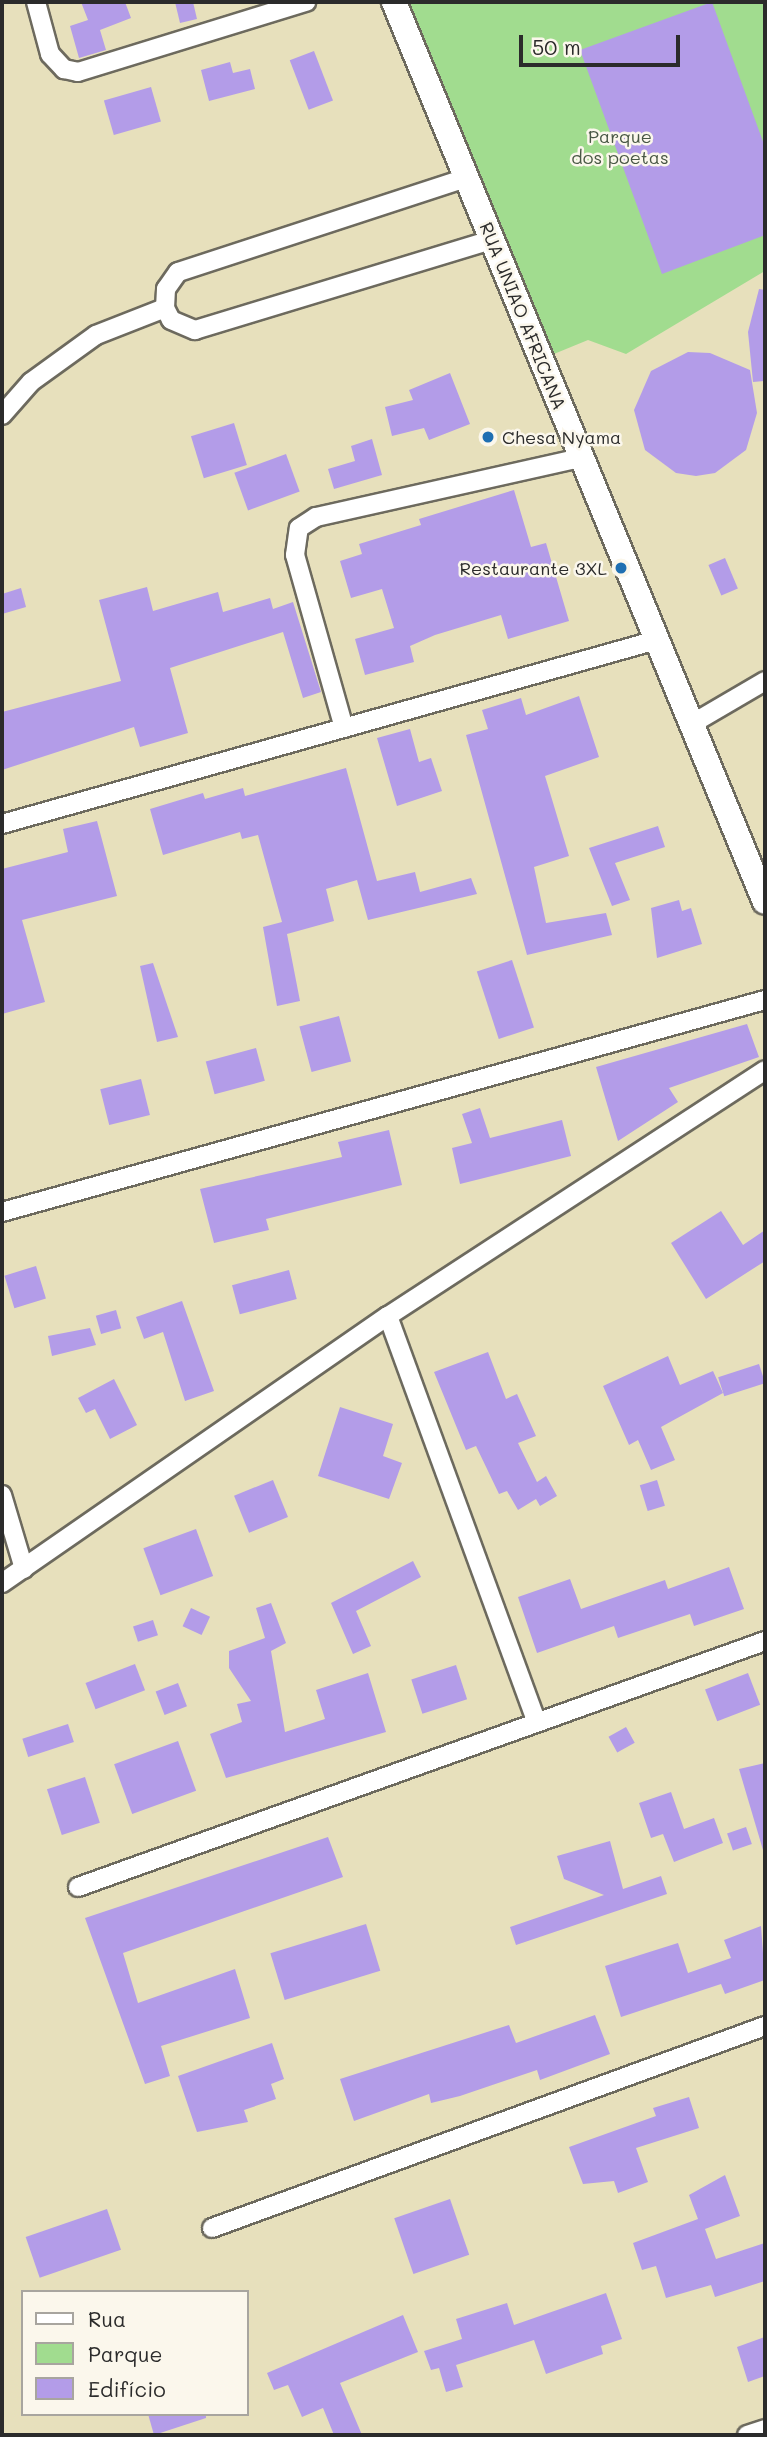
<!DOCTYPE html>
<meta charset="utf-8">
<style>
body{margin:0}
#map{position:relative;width:767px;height:2437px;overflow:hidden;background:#e7e0bc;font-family:Mali,sans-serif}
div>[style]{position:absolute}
.green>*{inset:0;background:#a1dc8f}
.building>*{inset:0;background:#b39ce8;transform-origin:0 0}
.roads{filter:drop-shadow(2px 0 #6d6a5e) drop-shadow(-2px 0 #6d6a5e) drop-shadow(0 2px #6d6a5e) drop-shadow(0 -2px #6d6a5e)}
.street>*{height:18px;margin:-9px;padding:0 9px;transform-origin:9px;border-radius:9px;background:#fff}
.secondary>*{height:24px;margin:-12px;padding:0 12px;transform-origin:12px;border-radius:12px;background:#fff}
.dots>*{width:19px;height:19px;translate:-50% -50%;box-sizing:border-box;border:4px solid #fbf7ec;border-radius:50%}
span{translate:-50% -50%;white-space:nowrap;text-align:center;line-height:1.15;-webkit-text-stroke:5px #fbf7ec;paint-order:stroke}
.park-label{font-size:18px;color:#485744}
.street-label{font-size:18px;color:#2b2b2b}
.poi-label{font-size:18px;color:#2b2b2b}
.left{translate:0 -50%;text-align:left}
.right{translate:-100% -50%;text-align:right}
.frame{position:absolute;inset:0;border:4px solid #2b2b2b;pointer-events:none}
.legend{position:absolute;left:21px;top:2290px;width:228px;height:126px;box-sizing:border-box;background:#fbf7ec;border:2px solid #a8a59f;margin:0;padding:9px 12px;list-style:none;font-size:21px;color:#2b2b2b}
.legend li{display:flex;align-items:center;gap:14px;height:35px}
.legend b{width:35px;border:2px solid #a8a59f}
.scale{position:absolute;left:519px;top:35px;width:161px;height:32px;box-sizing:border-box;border:4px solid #2b2b2b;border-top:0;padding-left:9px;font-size:21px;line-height:24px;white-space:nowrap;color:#2b2b2b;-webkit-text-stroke:5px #fbf7ec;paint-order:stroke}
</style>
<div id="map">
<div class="green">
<i style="clip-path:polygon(403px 2px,765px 2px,765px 271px,626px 354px,588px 340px,549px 356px)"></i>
</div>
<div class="building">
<i style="clip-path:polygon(81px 2px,125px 2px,131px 18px,100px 30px,106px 50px,79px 58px,70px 26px,88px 20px)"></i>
<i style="clip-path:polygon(175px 2px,193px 2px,197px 19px,180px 23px)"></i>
<i style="clip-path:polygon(712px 2px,765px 147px,765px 235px,662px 274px,580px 50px)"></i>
<i style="left:314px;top:51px;width:53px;height:26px;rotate:69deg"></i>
<i style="clip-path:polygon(230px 62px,233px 73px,250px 69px,255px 89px,209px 101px,201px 70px)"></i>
<i style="left:151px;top:87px;width:36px;height:49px;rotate:74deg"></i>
<i style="clip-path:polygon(759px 289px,765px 290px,765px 381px,753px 382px,748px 332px)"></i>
<i style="clip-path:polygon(688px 352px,710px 353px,750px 370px,757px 413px,746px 450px,715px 473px,696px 476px,676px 473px,645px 450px,634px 410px,651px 371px)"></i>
<i style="clip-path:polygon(450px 373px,470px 424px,429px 440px,424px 428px,392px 436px,385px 407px,413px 400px,409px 390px)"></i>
<i style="left:234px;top:423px;width:44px;height:45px;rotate:73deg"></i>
<i style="clip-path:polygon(372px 439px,382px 475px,334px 489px,328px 469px,355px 461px,351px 446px)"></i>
<i style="left:286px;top:454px;width:40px;height:55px;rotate:70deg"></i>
<i style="clip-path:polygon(514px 490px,531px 547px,546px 543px,569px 621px,508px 639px,501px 615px,435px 635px,410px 646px,414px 662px,365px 675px,355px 639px,394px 628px,382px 589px,351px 598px,340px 561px,362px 554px,359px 544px,421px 525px,419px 519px)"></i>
<i style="left:725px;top:558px;width:33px;height:18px;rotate:67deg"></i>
<i style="clip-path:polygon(147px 587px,153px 611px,218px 592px,223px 612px,270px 598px,273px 609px,293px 602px,321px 692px,303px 698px,283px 632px,170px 668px,188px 733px,140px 747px,134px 727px,2px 770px,2px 712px,121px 681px,99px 600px)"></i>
<i style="clip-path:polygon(21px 588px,26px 607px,2px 614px,2px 594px)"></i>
<i style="clip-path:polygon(579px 696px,599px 757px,545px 776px,569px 856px,534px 867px,546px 923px,606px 913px,612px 935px,527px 955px,466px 735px,488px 729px,482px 710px,521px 698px,526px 715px)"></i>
<i style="clip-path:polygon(410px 729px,419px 762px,431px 758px,442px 791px,397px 806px,377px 738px)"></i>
<i style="clip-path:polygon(346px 768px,377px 881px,415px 872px,420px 892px,471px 878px,477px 894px,368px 920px,357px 880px,326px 889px,334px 921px,287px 934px,300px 1001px,277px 1006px,263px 927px,282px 922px,258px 835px,242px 839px,240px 832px,163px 855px,150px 809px,203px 793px,205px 799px,243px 788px,245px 796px)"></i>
<i style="clip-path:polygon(97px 821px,117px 896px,22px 920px,45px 1002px,2px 1014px,2px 869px,68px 852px,63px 829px)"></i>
<i style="clip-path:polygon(658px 826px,665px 847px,615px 863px,630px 900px,612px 906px,589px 848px)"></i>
<i style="clip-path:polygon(679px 900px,682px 911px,691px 908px,702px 944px,657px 958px,651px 908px)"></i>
<i style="left:512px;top:960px;width:71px;height:37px;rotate:72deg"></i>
<i style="clip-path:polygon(153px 963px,178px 1037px,157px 1042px,140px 966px)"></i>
<i style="left:339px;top:1016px;width:47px;height:41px;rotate:75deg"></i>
<i style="clip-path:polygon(747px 1024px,759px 1057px,669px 1088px,678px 1102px,618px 1141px,596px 1067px)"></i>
<i style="left:256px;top:1048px;width:34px;height:52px;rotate:75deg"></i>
<i style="left:141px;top:1079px;width:37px;height:42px;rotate:76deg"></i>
<i style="clip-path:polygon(480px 1108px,490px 1138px,562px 1120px,571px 1156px,460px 1184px,452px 1148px,472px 1143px,462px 1114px)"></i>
<i style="clip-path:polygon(389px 1130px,402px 1185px,266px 1219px,269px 1230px,214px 1243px,200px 1189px,342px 1157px,338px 1142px)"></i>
<i style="clip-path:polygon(721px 1211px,743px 1245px,765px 1230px,765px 1261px,706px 1299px,671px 1243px)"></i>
<i style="left:36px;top:1266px;width:34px;height:33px;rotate:73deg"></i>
<i style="left:289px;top:1270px;width:30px;height:59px;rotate:75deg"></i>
<i style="clip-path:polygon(182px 1301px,214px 1391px,185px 1401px,163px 1332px,144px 1339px,136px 1317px)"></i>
<i style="left:116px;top:1310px;width:19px;height:21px;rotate:74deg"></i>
<i style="clip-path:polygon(90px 1328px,96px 1345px,52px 1356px,48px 1336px)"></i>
<i style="clip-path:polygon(488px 1352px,506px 1399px,517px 1394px,536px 1436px,518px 1443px,537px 1482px,546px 1476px,557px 1496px,540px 1506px,536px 1499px,518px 1510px,507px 1491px,499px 1494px,476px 1446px,466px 1450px,434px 1372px)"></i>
<i style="clip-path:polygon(668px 1356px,680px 1385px,713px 1371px,723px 1393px,661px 1427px,675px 1460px,651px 1470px,638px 1440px,629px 1445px,603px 1386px)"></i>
<i style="left:759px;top:1364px;width:20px;height:43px;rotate:72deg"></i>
<i style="clip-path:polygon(114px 1379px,137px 1425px,110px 1439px,95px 1409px,86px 1413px,78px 1398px)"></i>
<i style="clip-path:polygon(340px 1407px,393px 1424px,383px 1456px,402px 1463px,389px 1499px,318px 1476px)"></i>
<i style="left:273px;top:1480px;width:40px;height:42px;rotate:68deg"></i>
<i style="left:657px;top:1480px;width:27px;height:18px;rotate:73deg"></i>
<i style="left:196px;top:1529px;width:50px;height:56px;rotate:70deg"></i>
<i style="clip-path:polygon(413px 1561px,421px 1577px,356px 1611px,371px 1646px,353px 1654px,331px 1603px)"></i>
<i style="clip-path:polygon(729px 1567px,744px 1609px,694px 1626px,690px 1614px,618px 1638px,614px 1626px,537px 1653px,518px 1597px,570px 1579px,581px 1609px,665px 1580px,668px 1589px)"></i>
<i style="clip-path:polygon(271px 1603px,286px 1643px,271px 1651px,285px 1732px,325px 1719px,316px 1690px,368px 1673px,386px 1732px,226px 1778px,210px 1734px,242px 1722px,237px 1704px,251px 1701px,229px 1668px,229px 1651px,265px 1638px,256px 1608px)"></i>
<i style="left:191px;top:1608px;width:21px;height:20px;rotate:25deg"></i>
<i style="left:153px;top:1620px;width:16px;height:21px;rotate:72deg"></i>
<i style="left:135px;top:1664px;width:28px;height:53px;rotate:69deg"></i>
<i style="left:456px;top:1665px;width:36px;height:47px;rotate:72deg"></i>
<i style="left:748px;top:1673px;width:34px;height:46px;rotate:69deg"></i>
<i style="left:178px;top:1683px;width:25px;height:24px;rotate:69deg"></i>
<i style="left:68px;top:1724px;width:19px;height:48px;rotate:72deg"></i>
<i style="left:626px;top:1727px;width:18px;height:20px;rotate:61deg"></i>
<i style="left:178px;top:1741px;width:53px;height:68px;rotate:70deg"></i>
<i style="clip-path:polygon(765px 1763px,765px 1850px,763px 1850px,739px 1769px)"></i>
<i style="left:85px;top:1777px;width:48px;height:40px;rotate:72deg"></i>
<i style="clip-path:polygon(671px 1792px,684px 1829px,714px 1818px,723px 1843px,674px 1862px,663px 1834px,651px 1838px,639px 1803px)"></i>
<i style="left:746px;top:1827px;width:18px;height:20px;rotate:71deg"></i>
<i style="clip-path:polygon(328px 1837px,343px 1877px,123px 1953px,138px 2003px,235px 1969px,250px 2018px,161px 2046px,170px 2076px,145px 2084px,85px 1918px)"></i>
<i style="clip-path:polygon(610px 1841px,623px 1889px,661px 1876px,667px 1894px,516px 1945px,510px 1927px,604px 1895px,564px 1879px,557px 1856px)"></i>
<i style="left:366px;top:1924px;width:49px;height:100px;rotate:73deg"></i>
<i style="clip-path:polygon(761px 1926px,765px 1980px,725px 1994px,721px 1984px,621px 2017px,605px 1966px,678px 1943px,688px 1973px,731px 1958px,724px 1940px)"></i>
<i style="clip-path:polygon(595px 2015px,610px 2054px,540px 2080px,537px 2070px,460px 2096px,431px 2103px,429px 2094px,354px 2121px,340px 2079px,509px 2025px,516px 2043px)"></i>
<i style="clip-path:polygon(272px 2043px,284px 2079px,271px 2084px,276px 2099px,244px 2110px,248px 2122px,197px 2132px,178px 2076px)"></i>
<i style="clip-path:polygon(689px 2097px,699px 2128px,636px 2148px,648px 2182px,618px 2193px,614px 2181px,583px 2184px,569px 2147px,656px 2116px,653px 2108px)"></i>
<i style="clip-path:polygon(725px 2175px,740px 2216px,705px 2229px,716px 2259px,765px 2243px,765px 2281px,715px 2297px,711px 2285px,666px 2298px,656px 2266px,642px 2270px,633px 2243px,698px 2219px,689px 2195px)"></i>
<i style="left:450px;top:2199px;width:59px;height:59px;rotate:71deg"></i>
<i style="left:107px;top:2209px;width:43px;height:86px;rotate:71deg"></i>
<i style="clip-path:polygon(606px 2293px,622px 2339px,601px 2346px,603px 2354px,546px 2374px,534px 2340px,456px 2365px,463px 2387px,446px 2392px,439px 2368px,431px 2370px,424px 2351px,462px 2339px,456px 2319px,507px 2303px,514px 2325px)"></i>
<i style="clip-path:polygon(403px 2315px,418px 2352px,340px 2383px,362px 2435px,334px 2435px,323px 2408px,302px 2417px,288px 2385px,274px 2390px,267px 2373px)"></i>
<i style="clip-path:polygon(765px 2337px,765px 2376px,748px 2382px,737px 2347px)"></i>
<i style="clip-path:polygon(148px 2414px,206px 2414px,206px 2418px,154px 2435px)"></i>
</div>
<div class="roads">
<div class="street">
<i style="left:36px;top:2px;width:54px;rotate:74.9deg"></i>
<i style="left:50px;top:54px;width:21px;rotate:47deg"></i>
<i style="left:64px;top:69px;width:14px;rotate:12deg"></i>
<i style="left:78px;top:72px;width:239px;rotate:-17.1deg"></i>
<i style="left:466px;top:178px;width:303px;rotate:161.9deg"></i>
<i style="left:178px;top:272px;width:21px;rotate:125deg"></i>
<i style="left:166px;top:289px;width:19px;rotate:93deg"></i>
<i style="left:165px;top:308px;width:13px;rotate:63deg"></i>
<i style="left:171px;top:320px;width:26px;rotate:23deg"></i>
<i style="left:195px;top:330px;width:310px;rotate:-16.9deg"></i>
<i style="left:2px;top:415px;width:44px;rotate:-48.7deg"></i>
<i style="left:31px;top:382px;width:80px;rotate:-35.9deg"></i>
<i style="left:96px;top:335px;width:74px;rotate:-21.4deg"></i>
<i style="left:690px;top:725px;width:87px;rotate:-30.4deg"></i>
<i style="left:344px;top:728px;width:180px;rotate:-105.8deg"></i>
<i style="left:295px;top:555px;width:27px;rotate:-82deg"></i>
<i style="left:299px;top:528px;width:20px;rotate:-33deg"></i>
<i style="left:316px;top:517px;width:271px;rotate:-12.6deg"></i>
<i style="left:2px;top:824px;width:676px;rotate:-15.7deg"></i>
<i style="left:2px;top:1212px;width:792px;rotate:-15.53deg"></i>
<i style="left:388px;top:1316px;width:431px;rotate:69.9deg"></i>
<i style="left:2px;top:1495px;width:77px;rotate:73.4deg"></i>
<i style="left:2px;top:1583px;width:469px;rotate:-34.7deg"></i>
<i style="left:388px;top:1316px;width:450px;rotate:-33.1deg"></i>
<i style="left:78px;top:1887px;width:730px;rotate:-19.7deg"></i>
<i style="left:212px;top:2228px;width:589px;rotate:-20.07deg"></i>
<i style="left:747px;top:2435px;width:19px;rotate:-18deg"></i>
</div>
<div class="secondary">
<i style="left:394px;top:2px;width:973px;rotate:67.6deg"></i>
</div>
</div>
<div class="dots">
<i style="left:488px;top:437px;background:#1f6fb2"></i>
<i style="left:621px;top:568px;background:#1f6fb2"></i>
</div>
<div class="park-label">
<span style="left:620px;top:147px">Parque<br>dos poetas</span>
</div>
<div class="street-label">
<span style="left:523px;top:316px;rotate:68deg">RUA UNIAO AFRICANA</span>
</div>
<div class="poi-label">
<span class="left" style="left:502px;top:437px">Chesa Nyama</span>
<span class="right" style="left:607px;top:568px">Restaurante 3XL</span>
</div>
<div class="frame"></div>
<ul class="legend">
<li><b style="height:9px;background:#fff"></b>Rua</li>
<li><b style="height:19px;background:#a1dc8f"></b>Parque</li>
<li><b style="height:19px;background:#b39ce8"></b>Edifício</li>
</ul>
<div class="scale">50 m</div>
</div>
